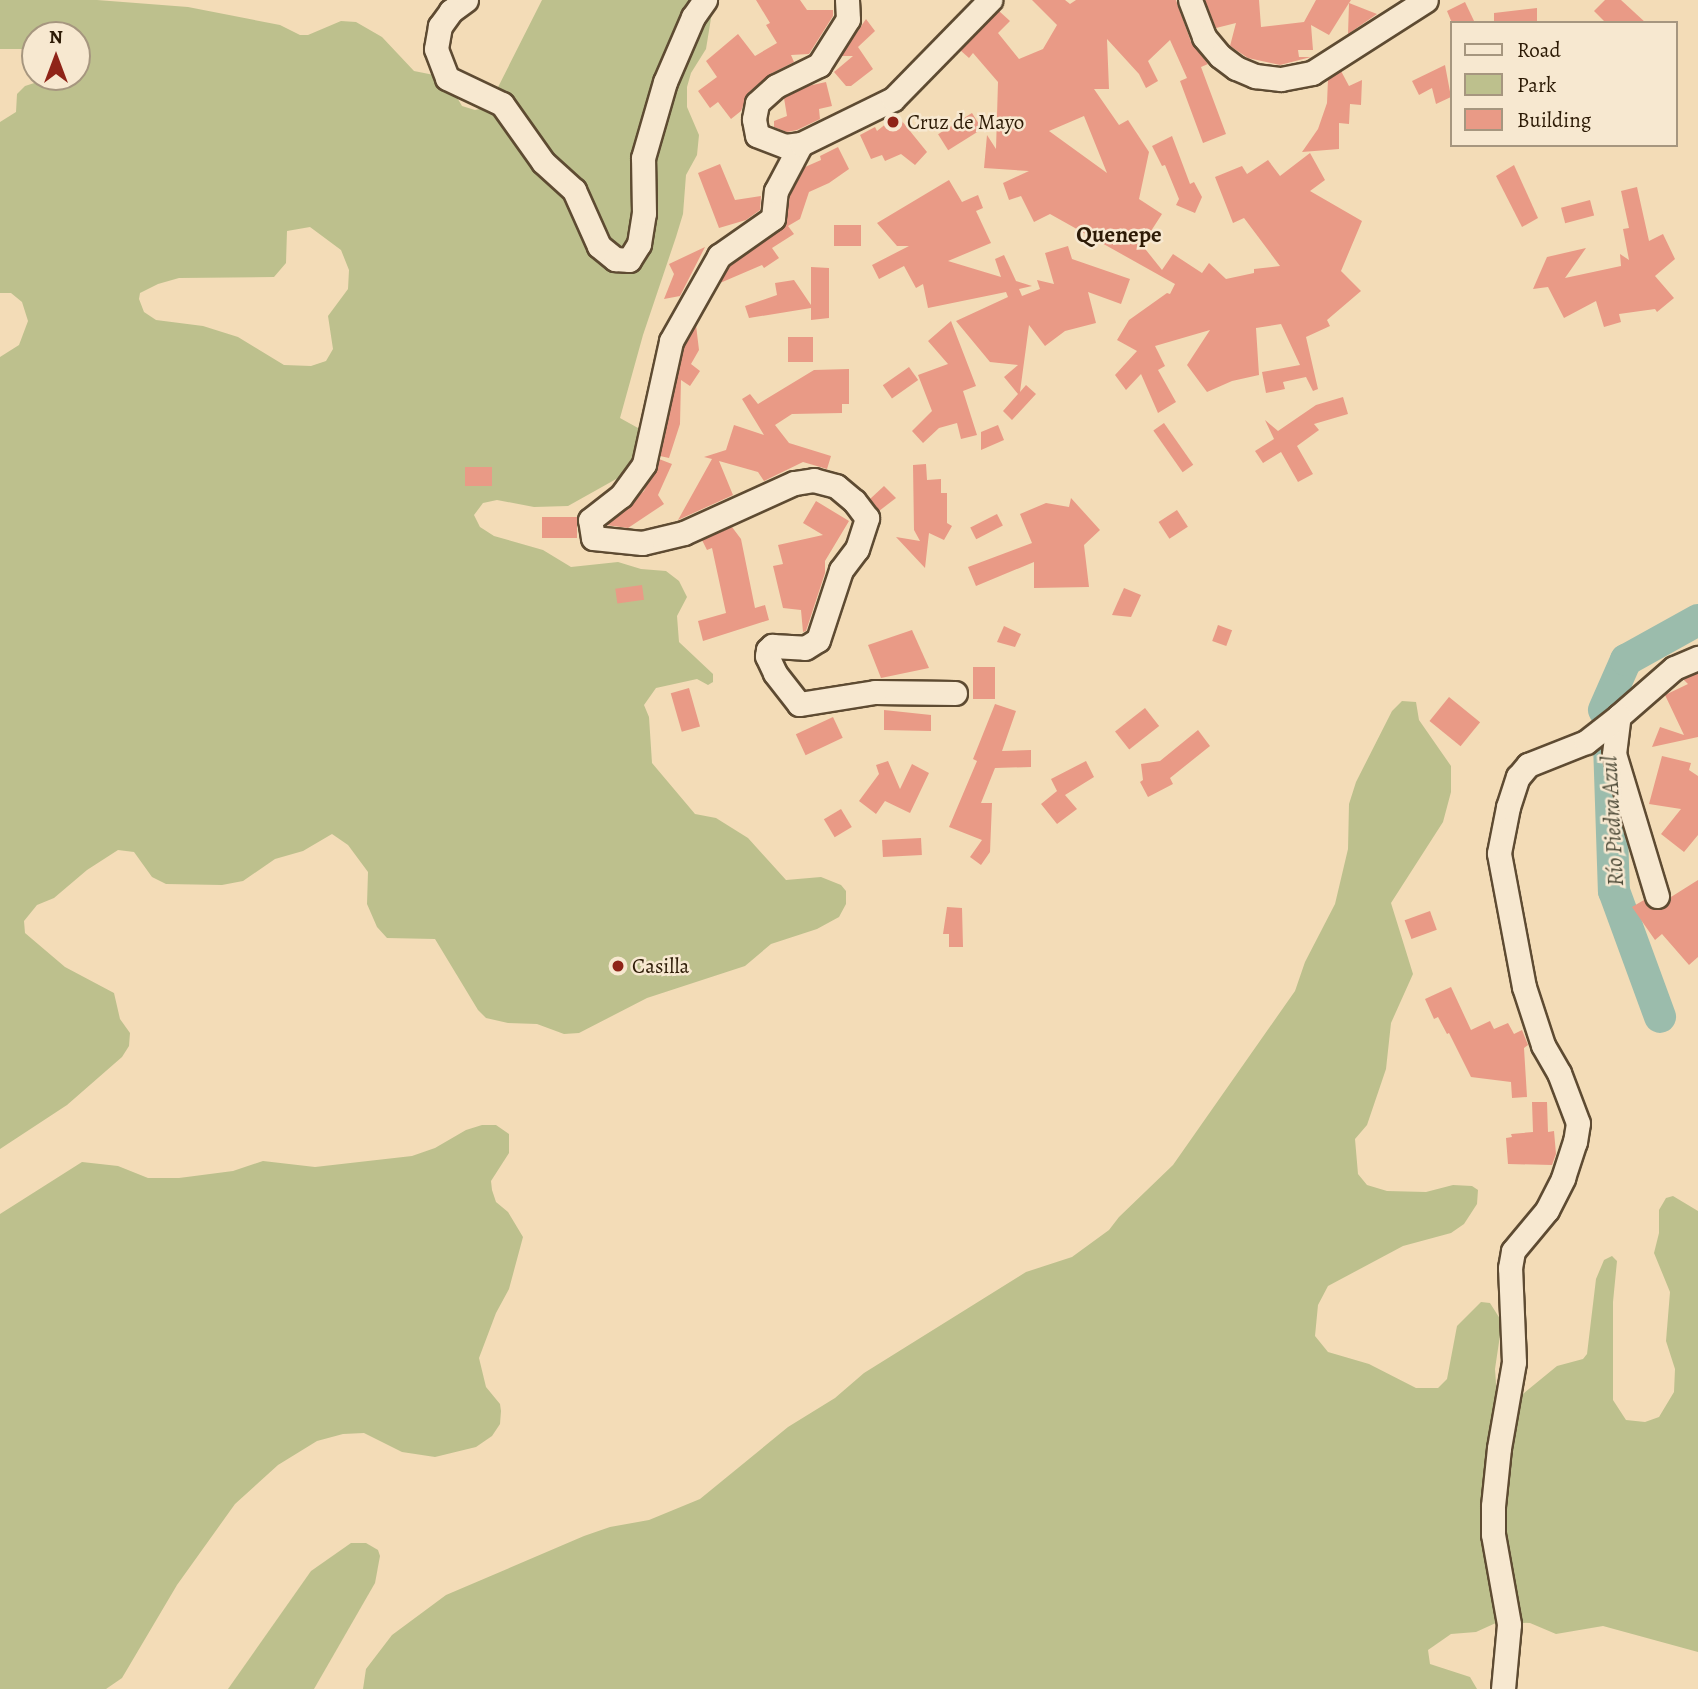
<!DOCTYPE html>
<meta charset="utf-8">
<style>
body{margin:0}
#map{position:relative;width:1698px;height:1689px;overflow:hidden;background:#f3dcb7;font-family:Alegreya,serif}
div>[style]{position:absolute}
.green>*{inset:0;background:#bdc08d}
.river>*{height:32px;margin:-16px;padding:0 16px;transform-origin:16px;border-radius:16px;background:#9bbcac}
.building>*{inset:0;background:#e99a86;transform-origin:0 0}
.roads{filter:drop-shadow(2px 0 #5e4b32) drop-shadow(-2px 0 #5e4b32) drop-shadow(0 2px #5e4b32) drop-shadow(0 -2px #5e4b32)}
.minor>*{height:23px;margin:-11.5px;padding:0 11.5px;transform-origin:11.5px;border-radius:11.5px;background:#f7e8d0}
.dots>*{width:19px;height:19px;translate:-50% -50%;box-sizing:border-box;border:4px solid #f7e8d0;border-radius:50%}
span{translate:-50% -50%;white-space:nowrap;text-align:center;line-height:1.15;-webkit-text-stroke:5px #f7e8d0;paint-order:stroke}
.poi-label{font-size:21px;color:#2d1b06}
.left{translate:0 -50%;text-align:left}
.neighbourhood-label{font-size:23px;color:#2d1b06;font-weight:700}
.water-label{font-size:23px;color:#4e4b38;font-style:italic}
.legend{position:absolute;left:1450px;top:21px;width:228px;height:126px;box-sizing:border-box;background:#f7e8d0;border:2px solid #a6967f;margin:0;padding:9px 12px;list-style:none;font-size:21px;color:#2d1b06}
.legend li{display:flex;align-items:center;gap:14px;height:35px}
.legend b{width:35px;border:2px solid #a6967f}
.north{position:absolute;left:21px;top:21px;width:70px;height:70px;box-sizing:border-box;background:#f7e8d0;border:2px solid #a6967f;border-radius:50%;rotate:0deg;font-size:19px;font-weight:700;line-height:28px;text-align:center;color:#2d1b06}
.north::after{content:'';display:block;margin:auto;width:24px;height:32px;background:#8f2418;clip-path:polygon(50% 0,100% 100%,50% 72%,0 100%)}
</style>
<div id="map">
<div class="green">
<i style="clip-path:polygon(evenodd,0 0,97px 0,188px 7px,280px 25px,300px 35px,308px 35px,341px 21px,356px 22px,382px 37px,414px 71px,434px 75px,455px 94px,462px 106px,475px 110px,488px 107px,542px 0,714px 0,706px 49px,691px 73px,687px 87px,687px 107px,699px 135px,697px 155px,686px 175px,683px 214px,676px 237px,643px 335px,620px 418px,638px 428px,640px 448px,618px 478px,568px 506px,534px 507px,497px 500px,483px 503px,474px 515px,480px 527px,494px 536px,543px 550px,571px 567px,618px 562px,641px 569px,666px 571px,679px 581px,687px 597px,677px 616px,679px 642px,713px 674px,713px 682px,708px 685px,697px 679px,656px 688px,644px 705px,649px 717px,652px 763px,695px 814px,716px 818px,748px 838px,786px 880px,821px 877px,841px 885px,846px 891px,846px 904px,839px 917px,817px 929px,771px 944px,745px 966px,647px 998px,579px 1033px,564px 1034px,537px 1024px,508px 1023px,486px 1018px,478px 1010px,435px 939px,387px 938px,377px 927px,367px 904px,368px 872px,348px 845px,332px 834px,303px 851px,275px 859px,243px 881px,222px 885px,166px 884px,152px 877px,134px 852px,118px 850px,87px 870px,54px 898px,37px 905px,24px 921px,25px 933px,65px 967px,114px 993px,120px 1019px,130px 1033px,129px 1046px,122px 1057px,67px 1105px,0 1149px,0 357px,19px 345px,28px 321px,22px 302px,11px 293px,0 293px,0 122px,16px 112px,17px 94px,25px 86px,53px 77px,77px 77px,77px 35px,35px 35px,35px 49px,0 49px,0 0,310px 227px,341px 250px,349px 270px,348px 289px,328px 316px,333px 349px,326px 361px,311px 366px,284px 365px,238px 337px,203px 326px,156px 320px,144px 312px,139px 299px,140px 293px,158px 284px,179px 278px,274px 277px,286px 263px,287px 231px,310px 227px)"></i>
<i style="clip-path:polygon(1402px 701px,1416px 702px,1419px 720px,1451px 766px,1451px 792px,1443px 822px,1391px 903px,1413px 974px,1391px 1023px,1386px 1069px,1367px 1125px,1355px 1139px,1358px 1174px,1367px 1185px,1387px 1191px,1426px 1192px,1453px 1185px,1472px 1186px,1478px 1190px,1477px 1204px,1464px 1224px,1451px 1233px,1403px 1246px,1328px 1286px,1318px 1305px,1315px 1336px,1328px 1352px,1369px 1364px,1416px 1388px,1438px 1388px,1447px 1379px,1457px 1326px,1481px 1302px,1490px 1303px,1502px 1322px,1495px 1369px,1497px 1398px,1518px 1398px,1557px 1366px,1583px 1359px,1587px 1354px,1596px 1279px,1604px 1260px,1612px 1256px,1617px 1261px,1613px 1302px,1613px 1400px,1626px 1420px,1645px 1422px,1659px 1417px,1674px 1392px,1675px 1369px,1666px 1341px,1670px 1292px,1654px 1253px,1659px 1233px,1659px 1210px,1666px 1198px,1673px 1196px,1698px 1211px,1698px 1652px,1603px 1626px,1556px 1634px,1530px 1623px,1498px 1622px,1476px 1632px,1451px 1634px,1428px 1650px,1430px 1664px,1470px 1677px,1477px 1689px,363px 1689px,366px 1669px,392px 1635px,446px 1595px,584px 1536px,610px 1527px,649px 1520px,700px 1499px,788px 1427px,835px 1398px,864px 1373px,1026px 1272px,1072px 1257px,1109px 1230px,1119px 1217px,1173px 1165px,1295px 991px,1305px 962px,1335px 904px,1348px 849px,1349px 804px,1356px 782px,1392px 711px)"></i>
<i style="clip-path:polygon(482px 1125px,496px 1125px,509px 1134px,509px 1153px,491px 1181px,492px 1190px,496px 1202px,508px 1212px,523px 1237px,509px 1289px,496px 1313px,479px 1358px,486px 1387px,500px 1404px,501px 1411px,500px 1424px,492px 1436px,476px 1447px,435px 1457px,402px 1452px,364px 1433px,343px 1434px,317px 1441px,278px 1465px,235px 1504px,177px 1585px,122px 1678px,106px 1689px,0 1689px,0 1214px,82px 1162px,118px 1166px,148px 1178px,179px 1178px,233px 1171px,263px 1161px,315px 1167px,412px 1156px,435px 1148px,466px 1130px)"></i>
<i style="clip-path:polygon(351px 1543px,366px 1543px,378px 1550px,380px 1556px,375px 1583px,314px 1689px,228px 1689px,311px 1571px)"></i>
</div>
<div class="river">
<i style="left:1604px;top:710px;width:55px;rotate:-66.3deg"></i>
<i style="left:1626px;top:660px;width:82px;rotate:-29.1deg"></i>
<i style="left:1609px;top:743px;width:148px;rotate:88.1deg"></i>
<i style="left:1614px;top:891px;width:134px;rotate:69.9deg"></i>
</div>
<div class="building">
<i style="clip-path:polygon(756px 0,800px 0,807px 10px,833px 10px,833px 16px,809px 54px,791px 55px,794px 62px,770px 74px,748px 93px,741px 111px,731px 119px,718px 102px,710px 108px,698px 91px,717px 77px,706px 61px,738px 34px,755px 56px,777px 43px,766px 25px,770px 23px)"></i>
<i style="clip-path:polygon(evenodd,1032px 0,1065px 0,1070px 4px,1076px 0,1176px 0,1191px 42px,1208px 64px,1201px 67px,1226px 134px,1203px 143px,1180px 81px,1187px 78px,1170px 40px,1148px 61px,1158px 81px,1146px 88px,1139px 74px,1107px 39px,1109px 89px,1094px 89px,1119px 125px,1128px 120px,1149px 152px,1139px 199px,1162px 214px,1142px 245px,1162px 270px,1173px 254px,1202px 273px,1209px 263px,1226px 279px,1254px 273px,1254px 269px,1280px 266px,1244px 218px,1233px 223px,1215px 177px,1242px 166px,1247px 174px,1268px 160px,1280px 176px,1310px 153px,1325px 180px,1310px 191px,1362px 221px,1341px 271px,1361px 291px,1327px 320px,1330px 326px,1306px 337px,1318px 389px,1313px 391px,1306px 377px,1283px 382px,1285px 389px,1266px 393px,1262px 372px,1300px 365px,1281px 324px,1256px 328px,1259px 375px,1232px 381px,1207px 392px,1187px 365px,1210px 330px,1155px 346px,1165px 366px,1158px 370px,1176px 402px,1158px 413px,1141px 374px,1126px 390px,1115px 375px,1137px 351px,1117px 340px,1129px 320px,1167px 293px,1170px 294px,1175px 284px,1050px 214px,1034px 222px,1021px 196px,1009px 200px,1003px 183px,1029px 171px,984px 168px,987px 135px,996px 149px,998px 82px,973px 53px,969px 58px,960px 50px,999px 11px,1010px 21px,998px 33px,1019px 59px,1043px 49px,1057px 25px,1032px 0,1084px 116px,1107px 173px,1049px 131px,1084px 116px)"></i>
<i style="clip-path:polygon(1205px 0,1259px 0,1261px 27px,1304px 22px,1316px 0,1351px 0,1349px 3px,1377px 14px,1348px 34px,1349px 3px,1329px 35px,1311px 25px,1313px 50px,1298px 50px,1299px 57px,1311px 57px,1280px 65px,1248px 58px,1230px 46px,1236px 23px,1216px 28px)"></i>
<i style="clip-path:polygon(1605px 0,1621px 0,1646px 23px,1606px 23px,1594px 11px)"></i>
<i style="clip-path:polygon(1465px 2px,1475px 23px,1452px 23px,1447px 11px)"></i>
<i style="clip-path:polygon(1537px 8px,1537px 23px,1494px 23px,1494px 13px)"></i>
<i style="clip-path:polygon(866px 19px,875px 31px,858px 47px,873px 69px,851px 86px,846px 86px,834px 72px,853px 56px,841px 56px)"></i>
<i style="clip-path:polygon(1445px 65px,1451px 97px,1436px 104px,1432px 88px,1419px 95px,1412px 81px)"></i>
<i style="clip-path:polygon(1341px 71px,1349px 86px,1362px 80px,1361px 105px,1350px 104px,1349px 124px,1339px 123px,1339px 149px,1302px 152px,1318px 129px,1327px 103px,1328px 79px)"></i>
<i style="clip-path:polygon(826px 82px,832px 106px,819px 109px,820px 119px,797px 130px,787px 132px,774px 127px,774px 121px,787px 116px,784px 98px,808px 86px)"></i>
<i style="left:972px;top:113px;width:19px;height:40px;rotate:58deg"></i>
<i style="clip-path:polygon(897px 115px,927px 152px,915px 165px,901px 154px,885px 161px,882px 155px,871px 159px,860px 135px,875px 127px,877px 131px)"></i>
<i style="clip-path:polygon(1172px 136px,1190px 184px,1194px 182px,1202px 197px,1195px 213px,1176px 205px,1179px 199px,1165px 165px,1162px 166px,1152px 146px)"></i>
<i style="clip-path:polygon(838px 147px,849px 169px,829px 183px,809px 192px,800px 219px,788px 226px,794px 234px,772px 248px,779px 258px,764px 268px,762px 265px,720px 283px,730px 266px,785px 226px,790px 195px,805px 167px,821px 160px,820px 156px)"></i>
<i style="clip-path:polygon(720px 164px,735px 200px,761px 196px,760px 210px,746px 220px,719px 228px,698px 173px)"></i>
<i style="clip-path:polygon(1514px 165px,1538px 218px,1522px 227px,1496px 176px)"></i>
<i style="clip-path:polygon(949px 180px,962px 202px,978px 195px,983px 208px,976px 211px,991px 243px,948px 261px,1001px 277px,995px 259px,1004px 255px,1016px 281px,1032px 286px,1019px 289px,1022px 296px,1040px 289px,1037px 280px,1054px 284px,1045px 253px,1068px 246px,1072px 259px,1130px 279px,1121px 304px,1088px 292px,1096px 323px,1065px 331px,1045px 346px,1029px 325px,1020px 392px,1026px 385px,1036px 394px,1012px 420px,1003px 411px,1018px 394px,1004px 377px,1018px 365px,990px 362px,956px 321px,1008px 297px,1006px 292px,928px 308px,923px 284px,916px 288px,904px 266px,879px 279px,872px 265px,909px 246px,897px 246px,877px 223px)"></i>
<i style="clip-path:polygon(1637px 187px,1649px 241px,1663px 234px,1675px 259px,1655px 276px,1674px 298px,1657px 312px,1655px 309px,1619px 314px,1621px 322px,1604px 327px,1596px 301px,1564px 318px,1548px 287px,1533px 289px,1547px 257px,1586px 248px,1565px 278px,1621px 266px,1620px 254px,1629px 260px,1623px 229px,1629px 228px,1621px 191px)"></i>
<i style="left:1590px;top:200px;width:16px;height:30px;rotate:75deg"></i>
<i style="left:834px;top:225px;width:27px;height:21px"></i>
<i style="clip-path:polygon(705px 247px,680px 296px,664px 299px,674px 274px,669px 264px)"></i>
<i style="clip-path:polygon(811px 267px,829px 268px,829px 318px,811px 320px,811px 308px,749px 318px,745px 306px,777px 295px,775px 283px,794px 280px,811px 305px)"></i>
<i style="clip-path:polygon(951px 321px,976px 386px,963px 391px,977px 435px,961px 439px,957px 423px,939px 428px,923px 443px,912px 431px,932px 411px,918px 375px,948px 364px,928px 341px)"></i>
<i style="clip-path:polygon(696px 325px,699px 350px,691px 364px,700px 371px,690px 386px,681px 380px,680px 424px,669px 458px,660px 456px,684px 346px)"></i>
<i style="left:813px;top:337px;width:25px;height:25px;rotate:90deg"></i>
<i style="left:909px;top:367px;width:16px;height:32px;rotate:55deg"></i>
<i style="clip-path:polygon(849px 369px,849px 404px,842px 404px,842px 413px,792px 414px,775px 425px,789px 443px,831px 456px,827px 469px,803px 462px,764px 481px,758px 472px,719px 461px,733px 495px,678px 520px,712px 459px,704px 457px,726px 450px,734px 425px,764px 435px,742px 399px,750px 394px,758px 404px,814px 370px)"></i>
<i style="clip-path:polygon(1343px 397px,1348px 414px,1314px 424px,1319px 430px,1297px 446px,1313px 474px,1298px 482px,1281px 452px,1263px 463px,1255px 451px,1274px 439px,1265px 420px,1278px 431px,1316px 405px)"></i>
<i style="left:1164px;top:423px;width:51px;height:13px;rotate:55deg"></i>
<i style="clip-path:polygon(998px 425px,1004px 440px,981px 450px,981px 432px)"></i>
<i style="clip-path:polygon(659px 459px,672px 464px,658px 495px,664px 504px,628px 528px,606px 525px,644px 491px)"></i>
<i style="clip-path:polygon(926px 464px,927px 480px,941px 479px,941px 493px,947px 493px,947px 523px,952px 526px,944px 540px,929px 533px,925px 568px,896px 537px,920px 541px,914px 530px,913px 465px)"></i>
<i style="left:465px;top:467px;width:27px;height:19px"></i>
<i style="clip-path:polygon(884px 486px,896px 498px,879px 511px,870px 499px)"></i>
<i style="clip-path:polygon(1071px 498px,1100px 530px,1084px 545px,1089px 587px,1034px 588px,1034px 562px,976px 586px,968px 567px,1032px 543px,1020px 514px,1046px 503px,1069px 507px)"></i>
<i style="clip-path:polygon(816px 501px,849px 521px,825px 561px,825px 573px,806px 631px,803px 632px,801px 610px,783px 608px,773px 566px,783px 564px,778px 545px,823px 535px,803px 523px)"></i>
<i style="left:1177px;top:510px;width:20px;height:22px;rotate:57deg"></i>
<i style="left:997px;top:514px;width:13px;height:30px;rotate:63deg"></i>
<i style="left:542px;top:517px;width:35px;height:21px"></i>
<i style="clip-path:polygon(732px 527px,741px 539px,755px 608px,765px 605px,769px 620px,703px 641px,698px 621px,726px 613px,712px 548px,707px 550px,702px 540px)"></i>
<i style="left:642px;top:585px;width:15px;height:27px;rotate:82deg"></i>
<i style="clip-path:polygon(1124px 588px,1141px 595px,1131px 617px,1112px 615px)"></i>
<i style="left:1218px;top:625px;width:15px;height:17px;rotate:20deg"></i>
<i style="clip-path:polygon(1004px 626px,1021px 634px,1015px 647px,997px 642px)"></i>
<i style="clip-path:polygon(912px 630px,929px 668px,881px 678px,868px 645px)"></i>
<i style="left:973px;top:667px;width:22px;height:32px"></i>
<i style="clip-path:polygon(1698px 673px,1698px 737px,1652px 747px,1660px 727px,1684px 735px,1665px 695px,1688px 684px,1683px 679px)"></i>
<i style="left:689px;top:688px;width:40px;height:19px;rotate:74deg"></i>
<i style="left:1449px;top:697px;width:40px;height:31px;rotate:39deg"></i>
<i style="clip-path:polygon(995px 704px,1016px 711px,1002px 751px,1031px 750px,1031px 767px,995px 768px,981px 803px,992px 803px,990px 852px,981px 865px,970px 857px,982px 840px,949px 827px,977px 761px,973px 759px)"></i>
<i style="left:1145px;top:708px;width:23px;height:38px;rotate:52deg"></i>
<i style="clip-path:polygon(884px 710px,931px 715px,931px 731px,884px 730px)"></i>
<i style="left:833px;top:717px;width:23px;height:41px;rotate:65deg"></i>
<i style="clip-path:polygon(1198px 730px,1210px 746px,1170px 778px,1173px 784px,1148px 797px,1140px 782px,1143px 780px,1141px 764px,1160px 761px)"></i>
<i style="clip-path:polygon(1662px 756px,1691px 763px,1689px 770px,1698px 776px,1698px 835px,1684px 852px,1661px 834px,1681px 809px,1649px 804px)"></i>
<i style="clip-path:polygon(888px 761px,900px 789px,912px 764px,929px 773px,910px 813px,885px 801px,876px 814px,859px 801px,879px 774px,876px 765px)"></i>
<i style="clip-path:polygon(1086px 761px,1094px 777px,1065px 795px,1077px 809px,1057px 824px,1041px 804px,1057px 791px,1051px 779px)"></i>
<i style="left:841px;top:809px;width:21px;height:20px;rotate:59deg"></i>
<i style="left:921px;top:838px;width:17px;height:39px;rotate:87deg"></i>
<i style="clip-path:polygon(1698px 880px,1698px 957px,1689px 965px,1662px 934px,1655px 940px,1632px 907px,1644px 900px,1653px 909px,1662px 909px,1671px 897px)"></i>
<i style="clip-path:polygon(947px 907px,962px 908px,963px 947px,949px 947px,949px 934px,943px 934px)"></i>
<i style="left:1430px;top:911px;width:20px;height:27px;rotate:70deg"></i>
<i style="clip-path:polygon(1451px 987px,1471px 1030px,1490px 1021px,1494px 1029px,1508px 1023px,1514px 1034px,1522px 1030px,1528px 1045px,1524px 1048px,1527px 1097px,1512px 1098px,1511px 1082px,1471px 1077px,1449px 1033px,1447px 1034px,1438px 1017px,1434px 1019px,1425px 999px)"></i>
<i style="clip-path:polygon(1532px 1102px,1547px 1102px,1548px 1132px,1554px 1131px,1556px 1154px,1552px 1165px,1508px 1164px,1506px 1138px,1512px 1137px,1511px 1134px,1533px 1132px)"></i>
</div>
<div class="roads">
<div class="minor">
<i style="left:466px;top:0;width:19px;rotate:144deg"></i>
<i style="left:451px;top:11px;width:19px;rotate:126deg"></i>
<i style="left:440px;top:26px;width:23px;rotate:100deg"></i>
<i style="left:436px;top:49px;width:31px;rotate:69deg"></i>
<i style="left:447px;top:78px;width:61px;rotate:25.3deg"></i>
<i style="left:502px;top:104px;width:71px;rotate:54.7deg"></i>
<i style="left:543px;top:162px;width:42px;rotate:42.1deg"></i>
<i style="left:574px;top:190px;width:61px;rotate:65.9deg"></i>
<i style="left:599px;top:246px;width:21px;rotate:39deg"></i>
<i style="left:615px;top:259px;width:14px;rotate:4deg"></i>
<i style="left:629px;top:260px;width:19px;rotate:-58deg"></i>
<i style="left:639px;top:244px;width:31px;rotate:-81deg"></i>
<i style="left:644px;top:213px;width:55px;rotate:-91deg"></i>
<i style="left:643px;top:158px;width:79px;rotate:-73.9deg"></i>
<i style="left:665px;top:82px;width:71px;rotate:-66.7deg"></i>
<i style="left:693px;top:17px;width:21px;rotate:-55deg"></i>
<i style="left:1190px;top:0;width:40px;rotate:69deg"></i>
<i style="left:1204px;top:37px;width:25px;rotate:50deg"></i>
<i style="left:1220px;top:56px;width:20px;rotate:37deg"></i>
<i style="left:1236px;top:68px;width:21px;rotate:23deg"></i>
<i style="left:1255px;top:76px;width:26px;rotate:7deg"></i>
<i style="left:1281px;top:79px;width:32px;rotate:-11deg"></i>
<i style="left:1312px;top:73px;width:135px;rotate:-32.6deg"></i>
<i style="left:801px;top:144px;width:16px;rotate:173deg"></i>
<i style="left:785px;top:146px;width:30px;rotate:-159deg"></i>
<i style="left:757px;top:135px;width:16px;rotate:-101deg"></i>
<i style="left:754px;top:119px;width:16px;rotate:-79deg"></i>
<i style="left:757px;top:103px;width:25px;rotate:-42deg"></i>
<i style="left:776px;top:86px;width:48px;rotate:-26deg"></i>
<i style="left:819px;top:65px;width:54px;rotate:-57.8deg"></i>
<i style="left:848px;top:19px;width:19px;rotate:-93deg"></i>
<i style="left:955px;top:693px;width:80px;rotate:-179.3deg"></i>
<i style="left:875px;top:692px;width:77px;rotate:171deg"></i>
<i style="left:799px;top:704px;width:39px;rotate:-128deg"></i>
<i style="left:775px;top:673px;width:19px;rotate:-115deg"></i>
<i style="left:767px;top:656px;width:6px;rotate:-81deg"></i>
<i style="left:768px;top:650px;width:6px;rotate:-45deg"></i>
<i style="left:772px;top:646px;width:33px;rotate:3deg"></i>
<i style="left:805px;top:648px;width:15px;rotate:-32deg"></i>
<i style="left:818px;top:640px;width:74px;rotate:-71.8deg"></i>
<i style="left:841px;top:570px;width:26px;rotate:-53deg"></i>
<i style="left:857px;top:549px;width:33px;rotate:-72deg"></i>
<i style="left:867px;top:518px;width:21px;rotate:-127deg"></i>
<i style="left:854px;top:501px;width:23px;rotate:-140deg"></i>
<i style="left:836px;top:486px;width:23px;rotate:-165deg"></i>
<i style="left:814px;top:480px;width:20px;rotate:171deg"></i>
<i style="left:794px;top:483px;width:121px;rotate:155.6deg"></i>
<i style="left:684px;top:533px;width:43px;rotate:166.6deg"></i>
<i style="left:642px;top:543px;width:49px;rotate:-174.2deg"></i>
<i style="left:593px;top:538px;width:18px;rotate:-99deg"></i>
<i style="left:590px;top:520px;width:39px;rotate:-38deg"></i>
<i style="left:621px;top:496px;width:39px;rotate:-54deg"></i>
<i style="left:644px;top:464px;width:126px;rotate:-77.6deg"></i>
<i style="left:671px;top:341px;width:98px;rotate:-60.5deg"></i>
<i style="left:719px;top:256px;width:66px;rotate:-35.1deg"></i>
<i style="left:773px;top:218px;width:27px;rotate:-84deg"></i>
<i style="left:776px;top:191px;width:53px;rotate:-62deg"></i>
<i style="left:801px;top:144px;width:102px;rotate:-26.1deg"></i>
<i style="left:893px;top:99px;width:139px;rotate:-45.6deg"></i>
<i style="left:1657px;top:896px;width:148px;rotate:-106.8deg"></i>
<i style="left:1614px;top:754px;width:38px;rotate:-83deg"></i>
<i style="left:1619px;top:716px;width:73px;rotate:-41.1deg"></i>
<i style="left:1674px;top:668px;width:26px;rotate:-23deg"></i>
<i style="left:1503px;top:1689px;width:65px;rotate:-84.7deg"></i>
<i style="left:1509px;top:1624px;width:91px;rotate:-100.1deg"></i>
<i style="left:1493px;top:1534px;width:28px;rotate:-90deg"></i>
<i style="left:1493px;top:1506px;width:58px;rotate:-84.1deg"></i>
<i style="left:1499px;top:1448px;width:87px;rotate:-80.1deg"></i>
<i style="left:1514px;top:1362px;width:94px;rotate:-92.4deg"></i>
<i style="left:1510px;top:1268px;width:17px;rotate:-80deg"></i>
<i style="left:1513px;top:1251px;width:53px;rotate:-50.3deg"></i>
<i style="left:1547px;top:1210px;width:36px;rotate:-63deg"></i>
<i style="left:1563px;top:1178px;width:38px;rotate:-72deg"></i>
<i style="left:1575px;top:1142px;width:19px;rotate:-81deg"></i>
<i style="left:1578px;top:1123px;width:53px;rotate:-110.8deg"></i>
<i style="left:1559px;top:1073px;width:32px;rotate:-120deg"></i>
<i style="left:1543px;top:1045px;width:61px;rotate:-108.1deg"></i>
<i style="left:1524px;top:987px;width:136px;rotate:-100.6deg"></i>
<i style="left:1499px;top:853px;width:47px;rotate:-78.9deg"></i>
<i style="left:1508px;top:807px;width:32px;rotate:-72deg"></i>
<i style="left:1518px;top:777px;width:16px;rotate:-50deg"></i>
<i style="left:1528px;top:765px;width:62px;rotate:-21.6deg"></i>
<i style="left:1586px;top:742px;width:42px;rotate:-38.2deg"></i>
</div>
</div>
<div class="dots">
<i style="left:893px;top:122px;background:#8f2418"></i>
<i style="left:618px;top:966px;background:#8f2418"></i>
</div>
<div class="poi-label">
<span class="left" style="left:907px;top:122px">Cruz de Mayo</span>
<span class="left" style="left:632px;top:966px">Casilla</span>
</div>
<div class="neighbourhood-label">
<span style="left:1119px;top:235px">Quenepe</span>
</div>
<div class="water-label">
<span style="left:1613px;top:821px;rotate:-93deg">Río Piedra Azul</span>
</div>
<ul class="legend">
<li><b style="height:9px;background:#f7e8d0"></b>Road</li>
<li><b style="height:19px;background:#bdc08d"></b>Park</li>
<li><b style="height:19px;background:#e99a86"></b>Building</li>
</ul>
<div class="north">N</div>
</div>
